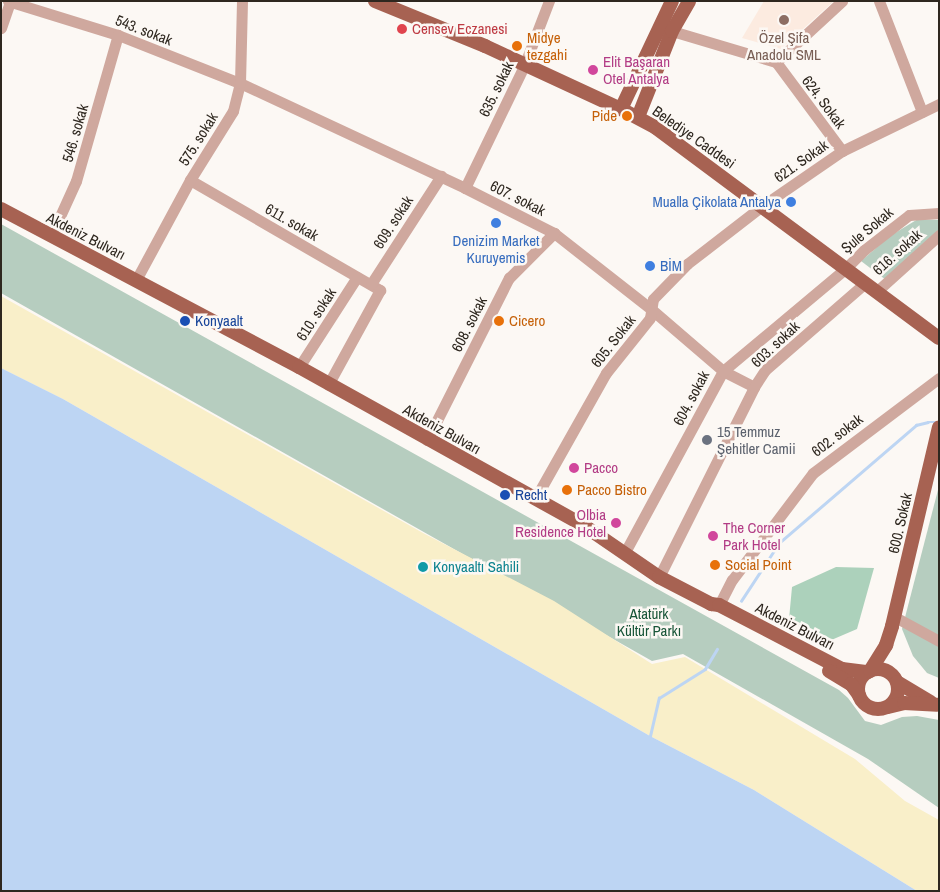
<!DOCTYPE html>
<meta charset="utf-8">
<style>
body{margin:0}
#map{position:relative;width:940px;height:892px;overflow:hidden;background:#fcf8f4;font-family:"Archivo Narrow",sans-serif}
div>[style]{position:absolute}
.education>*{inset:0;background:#fcebe0}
.green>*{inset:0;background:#b6cdbf}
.forest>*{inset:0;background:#acd1bb}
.sand>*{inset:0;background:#f9efc9}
.water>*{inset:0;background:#bdd5f3}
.stream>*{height:2.5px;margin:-1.25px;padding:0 1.25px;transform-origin:1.25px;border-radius:1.25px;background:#bdd5f3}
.minor>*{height:11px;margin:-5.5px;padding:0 5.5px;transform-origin:5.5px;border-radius:5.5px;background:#cfa89e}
.major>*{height:14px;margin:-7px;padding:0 7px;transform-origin:7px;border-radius:7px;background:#a76252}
.major>.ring{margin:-7px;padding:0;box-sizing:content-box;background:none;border:14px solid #a76252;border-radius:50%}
.dots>*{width:14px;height:14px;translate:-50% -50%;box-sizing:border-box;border:2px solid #fcf8f4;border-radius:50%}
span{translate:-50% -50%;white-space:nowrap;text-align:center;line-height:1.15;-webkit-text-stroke:5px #fcf8f4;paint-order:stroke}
.health-label{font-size:15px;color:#be3a42}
.left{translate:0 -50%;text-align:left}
.street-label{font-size:15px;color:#2e271f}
.food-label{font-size:15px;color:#c56008}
.right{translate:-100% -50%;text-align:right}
.education-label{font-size:15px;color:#785e54}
.hotel-label{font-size:15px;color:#b23c85}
.shop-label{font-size:15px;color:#366cbe}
.transit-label{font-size:15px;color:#164399}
.worship-label{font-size:15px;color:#5b616d}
.culture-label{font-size:15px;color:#0d838f}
.park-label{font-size:15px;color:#185538}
.frame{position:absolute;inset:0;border:2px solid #2e271f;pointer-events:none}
</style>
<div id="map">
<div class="education">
<i style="clip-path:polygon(764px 1px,834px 1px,781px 49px,742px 38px)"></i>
</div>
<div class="green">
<i style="clip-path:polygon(918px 219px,939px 220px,939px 230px,886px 280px,861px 261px,890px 236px)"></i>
<i style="clip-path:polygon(1px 224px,839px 690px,848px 698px,865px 721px,881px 725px,902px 717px,917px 716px,939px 720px,939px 808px,868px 759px,683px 654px,652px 661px,1px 293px)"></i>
<i style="clip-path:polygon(939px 486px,939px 678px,927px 673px,913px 656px,902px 629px)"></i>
</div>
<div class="forest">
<i style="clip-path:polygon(836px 567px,874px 568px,857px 629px,822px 644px,789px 619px,792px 587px)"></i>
</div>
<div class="sand">
<i style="clip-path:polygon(1px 296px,423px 533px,554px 601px,652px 664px,685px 657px,855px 759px,905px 801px,939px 820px,939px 891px,917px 891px,754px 790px,650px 736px,63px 399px,1px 368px)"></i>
</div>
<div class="water">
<i style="clip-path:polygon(1px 368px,63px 399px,650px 736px,754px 790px,917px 891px,1px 891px)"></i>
</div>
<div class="stream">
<i style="left:741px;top:601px;width:69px;rotate:-56.8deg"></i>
<i style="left:779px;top:543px;width:181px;rotate:-40.7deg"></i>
<i style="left:916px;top:425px;width:12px;rotate:-14deg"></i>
<i style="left:928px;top:422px;width:8px"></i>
<i style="left:650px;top:736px;width:39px;rotate:-77deg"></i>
<i style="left:659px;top:698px;width:54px;rotate:-32.2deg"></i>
<i style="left:705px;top:669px;width:23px;rotate:-59deg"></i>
</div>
<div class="minor">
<i style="left:8px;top:1px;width:115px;rotate:17.2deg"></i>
<i style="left:118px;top:35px;width:131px;rotate:21.5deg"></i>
<i style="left:240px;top:83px;width:248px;rotate:25deg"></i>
<i style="left:465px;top:188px;width:100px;rotate:26.8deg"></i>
<i style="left:554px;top:233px;width:123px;rotate:38.1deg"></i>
<i style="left:651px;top:309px;width:95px;rotate:40.7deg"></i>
<i style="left:723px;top:371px;width:35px;rotate:27deg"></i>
<i style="left:879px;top:1px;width:119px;rotate:68.8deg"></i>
<i style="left:1px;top:28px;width:28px;rotate:-71deg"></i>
<i style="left:672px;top:31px;width:109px;rotate:16.6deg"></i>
<i style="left:776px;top:62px;width:111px;rotate:53.4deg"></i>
<i style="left:776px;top:62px;width:90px;rotate:-42.7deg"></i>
<i style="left:190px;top:180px;width:220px;rotate:30.1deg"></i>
<i style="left:380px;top:290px;width:108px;rotate:118.7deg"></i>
<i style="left:465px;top:188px;width:136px;rotate:-64.2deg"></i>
<i style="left:524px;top:66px;width:70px;rotate:-69deg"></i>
<i style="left:51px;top:236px;width:60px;rotate:-65.6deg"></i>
<i style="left:76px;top:181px;width:152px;rotate:-74deg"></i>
<i style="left:136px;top:280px;width:114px;rotate:-61.6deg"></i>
<i style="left:190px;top:180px;width:81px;rotate:-58.1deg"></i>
<i style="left:233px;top:111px;width:29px;rotate:-76deg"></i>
<i style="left:240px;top:83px;width:82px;rotate:-88.6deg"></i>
<i style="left:371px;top:284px;width:129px;rotate:-57.1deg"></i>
<i style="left:876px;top:292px;width:85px;rotate:-42.1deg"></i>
<i style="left:299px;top:367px;width:107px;rotate:-57.2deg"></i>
<i style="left:427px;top:440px;width:182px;rotate:-63.2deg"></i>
<i style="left:509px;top:278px;width:64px;rotate:-45deg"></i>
<i style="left:535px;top:499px;width:145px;rotate:-60.6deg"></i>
<i style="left:606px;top:373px;width:70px;rotate:-51.3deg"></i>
<i style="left:650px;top:318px;width:19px;rotate:-81deg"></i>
<i style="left:653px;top:299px;width:49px;rotate:-45.8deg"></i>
<i style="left:687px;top:264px;width:95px;rotate:-37.7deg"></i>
<i style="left:762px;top:206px;width:97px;rotate:-34.5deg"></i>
<i style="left:842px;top:151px;width:108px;rotate:-25.9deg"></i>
<i style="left:624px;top:554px;width:208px;rotate:-61.6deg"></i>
<i style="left:723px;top:371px;width:159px;rotate:-39.9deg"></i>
<i style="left:845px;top:269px;width:27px;rotate:-45deg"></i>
<i style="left:864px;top:250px;width:57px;rotate:-37.9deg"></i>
<i style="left:909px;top:215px;width:30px;rotate:-4deg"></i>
<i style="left:659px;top:577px;width:212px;rotate:-63.4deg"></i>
<i style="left:754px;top:387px;width:20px;rotate:-57deg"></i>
<i style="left:765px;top:370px;width:133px;rotate:-41deg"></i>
<i style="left:719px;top:605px;width:28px;rotate:-63deg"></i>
<i style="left:732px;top:580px;width:134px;rotate:-52.9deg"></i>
<i style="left:813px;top:473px;width:158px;rotate:-37deg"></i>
<i style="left:895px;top:617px;width:50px;rotate:28.6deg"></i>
</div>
<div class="major">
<i style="left:375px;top:1px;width:119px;rotate:22.2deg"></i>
<i style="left:485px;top:46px;width:150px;rotate:24.9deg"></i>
<i style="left:621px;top:109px;width:40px;rotate:28deg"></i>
<i style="left:656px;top:128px;width:352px;rotate:36.6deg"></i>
<i style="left:621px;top:109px;width:119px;rotate:-64.7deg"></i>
<i style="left:638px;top:117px;width:92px;rotate:-68.4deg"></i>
<i style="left:672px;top:31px;width:34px;rotate:-60deg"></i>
<i style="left:1px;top:209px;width:337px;rotate:27.9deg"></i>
<i style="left:299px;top:367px;width:329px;rotate:29.1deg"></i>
<i style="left:586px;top:527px;width:88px;rotate:34.4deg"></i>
<i style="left:659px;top:577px;width:59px;rotate:27.4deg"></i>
<i style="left:711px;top:604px;width:8px;rotate:7deg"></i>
<i style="left:719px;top:605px;width:139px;rotate:27.5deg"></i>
<i style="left:842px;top:669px;width:26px;rotate:7deg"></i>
<i class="ring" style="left:858px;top:669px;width:26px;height:26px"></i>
<i style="left:829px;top:671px;width:26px;rotate:31deg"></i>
<i style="left:851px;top:684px;width:14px;rotate:54deg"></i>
<i style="left:870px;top:671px;width:31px;rotate:-58deg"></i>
<i style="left:886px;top:645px;width:20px;rotate:-72deg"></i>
<i style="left:892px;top:626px;width:204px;rotate:-76.7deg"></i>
<i style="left:897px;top:682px;width:39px;rotate:31deg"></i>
<i style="left:888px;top:707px;width:16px;rotate:-14deg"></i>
<i style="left:904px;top:703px;width:33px;rotate:3deg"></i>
</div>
<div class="dots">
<i style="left:784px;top:20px;background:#8d6e63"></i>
<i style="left:402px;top:29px;background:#e0444e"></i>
<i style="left:517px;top:46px;background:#e8710a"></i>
<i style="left:593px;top:70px;background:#d1479c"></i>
<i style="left:627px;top:116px;background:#e8710a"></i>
<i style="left:791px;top:202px;background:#3f7fe0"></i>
<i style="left:496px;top:223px;background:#3f7fe0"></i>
<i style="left:650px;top:266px;background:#3f7fe0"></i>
<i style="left:185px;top:321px;background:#1a4fb4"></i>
<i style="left:499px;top:321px;background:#e8710a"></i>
<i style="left:707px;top:440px;background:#6b7280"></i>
<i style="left:574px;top:468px;background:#d1479c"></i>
<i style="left:567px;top:490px;background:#e8710a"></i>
<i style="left:505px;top:495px;background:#1a4fb4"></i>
<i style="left:616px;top:523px;background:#d1479c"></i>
<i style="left:713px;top:536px;background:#d1479c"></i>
<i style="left:715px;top:565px;background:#e8710a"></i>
<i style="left:423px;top:567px;background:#0f9aa8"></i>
</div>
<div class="health-label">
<span class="left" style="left:412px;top:29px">Censev Eczanesi</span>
</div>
<div class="street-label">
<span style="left:144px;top:30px;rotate:21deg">543. sokak</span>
<span style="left:496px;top:89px;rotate:-64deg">635. sokak</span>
<span style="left:824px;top:102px;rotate:53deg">624. Sokak</span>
<span style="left:75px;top:133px;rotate:-74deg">546. sokak</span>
<span style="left:694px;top:137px;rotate:35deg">Belediye Caddesi</span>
<span style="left:198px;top:139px;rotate:-58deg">575. sokak</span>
<span style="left:801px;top:161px;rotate:-35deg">621. Sokak</span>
<span style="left:518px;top:198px;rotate:27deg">607. sokak</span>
<span style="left:292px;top:222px;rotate:30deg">611. sokak</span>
<span style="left:393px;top:222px;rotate:-57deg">609. sokak</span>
<span style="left:867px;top:230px;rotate:-40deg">Şule Sokak</span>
<span style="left:86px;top:236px;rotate:27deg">Akdeniz Bulvarı</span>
<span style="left:897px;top:252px;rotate:-42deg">616. sokak</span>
<span style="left:316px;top:314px;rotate:-57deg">610. sokak</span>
<span style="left:469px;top:324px;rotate:-63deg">608. sokak</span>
<span style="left:613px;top:341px;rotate:-52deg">605. Sokak</span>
<span style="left:775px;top:344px;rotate:-43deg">603. sokak</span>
<span style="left:691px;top:398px;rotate:-62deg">604. sokak</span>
<span style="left:442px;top:429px;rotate:29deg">Akdeniz Bulvarı</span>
<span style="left:837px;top:435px;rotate:-37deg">602. sokak</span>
<span style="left:900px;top:523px;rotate:-77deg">600. Sokak</span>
<span style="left:795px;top:626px;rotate:27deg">Akdeniz Bulvarı</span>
</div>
<div class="food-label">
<span class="left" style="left:527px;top:46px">Midye<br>tezgahi</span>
<span class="right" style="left:617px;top:116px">Pide</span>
<span class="left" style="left:509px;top:321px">Cicero</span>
<span class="left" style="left:577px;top:490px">Pacco Bistro</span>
<span class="left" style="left:725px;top:565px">Social Point</span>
</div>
<div class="education-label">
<span style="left:784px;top:46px">Özel Şifa<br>Anadolu SML</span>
</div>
<div class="hotel-label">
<span class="left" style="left:603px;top:70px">Elit Başaran<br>Otel Antalya</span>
<span class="left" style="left:584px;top:468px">Pacco</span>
<span class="right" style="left:606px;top:523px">Olbia<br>Residence Hotel</span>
<span class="left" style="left:723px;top:536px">The Corner<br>Park Hotel</span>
</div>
<div class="shop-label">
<span class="right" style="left:781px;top:202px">Mualla Çikolata Antalya</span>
<span style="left:496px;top:249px">Denizim Market<br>Kuruyemis</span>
<span class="left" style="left:660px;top:266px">BİM</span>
</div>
<div class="transit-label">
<span class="left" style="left:195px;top:321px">Konyaalt</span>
<span class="left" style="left:515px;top:495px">Recht</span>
</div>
<div class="worship-label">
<span class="left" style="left:717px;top:440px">15 Temmuz<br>Şehitler Camii</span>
</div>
<div class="culture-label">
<span class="left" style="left:433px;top:567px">Konyaaltı Sahili</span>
</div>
<div class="park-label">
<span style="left:649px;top:622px">Atatürk<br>Kültür Parkı</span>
</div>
<div class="frame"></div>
</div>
